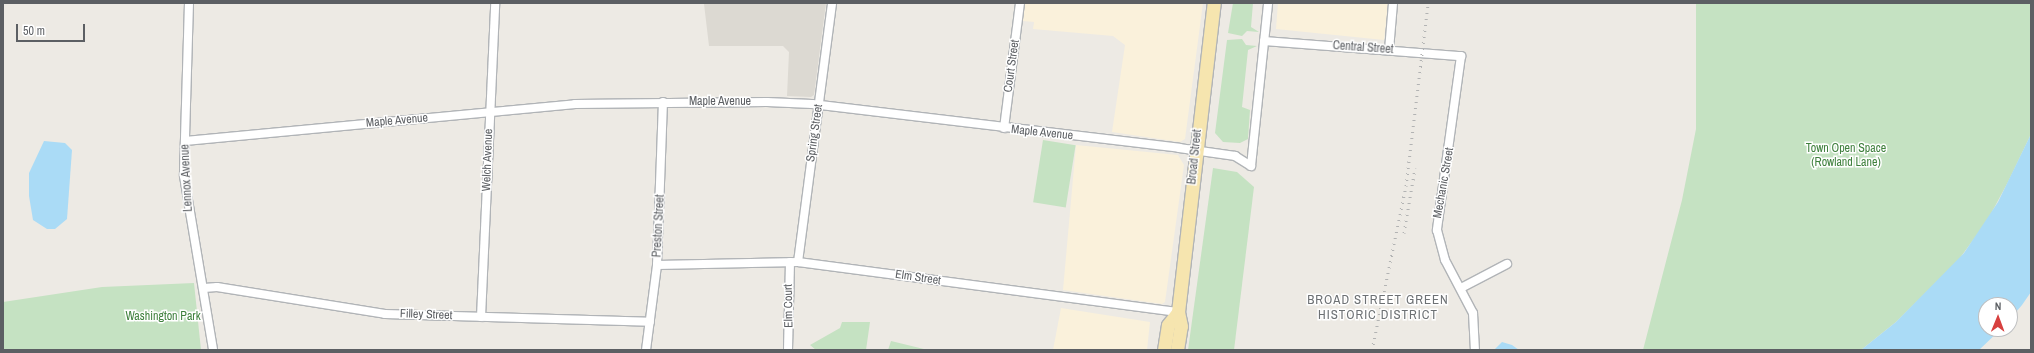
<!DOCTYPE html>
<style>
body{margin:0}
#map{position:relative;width:2034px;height:353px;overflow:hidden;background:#edeae4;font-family:"Archivo Narrow",sans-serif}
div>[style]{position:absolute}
.commercial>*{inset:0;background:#faf1db}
.education>*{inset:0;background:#dcd9d2}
.green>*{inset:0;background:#c5e2c2;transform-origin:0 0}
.water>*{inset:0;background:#aadbf6}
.roads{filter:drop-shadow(1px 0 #b1b4b7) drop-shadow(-1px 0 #b1b4b7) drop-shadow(0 1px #b1b4b7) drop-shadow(0 -1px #b1b4b7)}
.minor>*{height:8px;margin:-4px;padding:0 4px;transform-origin:4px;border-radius:4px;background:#fff}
.primary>*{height:13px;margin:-6.5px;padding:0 6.5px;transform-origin:6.5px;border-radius:6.5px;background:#f6e5af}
.rail>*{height:3px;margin-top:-1.5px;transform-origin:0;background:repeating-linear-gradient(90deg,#b2b3b3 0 1px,transparent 0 6px)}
span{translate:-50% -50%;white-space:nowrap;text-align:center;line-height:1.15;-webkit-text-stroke:3px #fff;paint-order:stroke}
.street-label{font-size:12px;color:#5c5f63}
.park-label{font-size:12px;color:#3f803d}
.neighbourhood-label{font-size:13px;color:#6d7174;letter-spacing:1px}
.frame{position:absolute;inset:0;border:4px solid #5c5f63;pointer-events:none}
.north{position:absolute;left:1978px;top:297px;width:40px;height:40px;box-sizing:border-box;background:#fff;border:1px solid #bebfc1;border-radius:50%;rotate:1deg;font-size:11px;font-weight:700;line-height:16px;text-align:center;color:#5c5f63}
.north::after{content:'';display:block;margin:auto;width:14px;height:18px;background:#d7403f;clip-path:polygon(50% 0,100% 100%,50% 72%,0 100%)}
.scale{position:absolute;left:16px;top:24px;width:69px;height:18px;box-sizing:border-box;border:2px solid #5c5f63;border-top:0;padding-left:5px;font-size:12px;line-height:14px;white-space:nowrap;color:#5c5f63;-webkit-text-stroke:3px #fff;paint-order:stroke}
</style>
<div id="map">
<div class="commercial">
<i style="clip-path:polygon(1025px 3px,1203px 3px,1185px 139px,1180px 142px,1112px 132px,1125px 45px,1113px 36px,1033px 29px,1034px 22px,1023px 21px)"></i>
<i style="clip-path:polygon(1278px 3px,1388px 3px,1384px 40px,1276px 29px)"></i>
<i style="clip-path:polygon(1076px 145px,1178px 155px,1184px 165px,1165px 302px,1162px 304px,1063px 290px)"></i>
<i style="clip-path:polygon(1061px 308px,1150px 322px,1147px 350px,1053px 350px)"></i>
</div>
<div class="education">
<i style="clip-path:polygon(826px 3px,814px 95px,811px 97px,787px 96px,789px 52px,783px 46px,709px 46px,704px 4px)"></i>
</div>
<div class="green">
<i style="clip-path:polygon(1233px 3px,1253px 3px,1251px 27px,1259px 32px,1247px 31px,1242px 36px,1228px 33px)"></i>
<i style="clip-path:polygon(1696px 3px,2031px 3px,2031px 134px,2008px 182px,1987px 221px,1957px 262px,1896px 322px,1861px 350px,1643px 350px,1682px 200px,1696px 129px)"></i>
<i style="clip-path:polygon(1242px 39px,1246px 45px,1257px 46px,1248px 50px,1242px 107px,1250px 110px,1248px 139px,1240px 143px,1223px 142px,1215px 133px,1227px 40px)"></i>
<i style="left:1043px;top:140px;width:33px;height:63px;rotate:9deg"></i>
<i style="clip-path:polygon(1213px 168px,1237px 172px,1254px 187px,1234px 350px,1188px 350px)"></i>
<i style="clip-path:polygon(194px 283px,201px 350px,3px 350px,3px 302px,102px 287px)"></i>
<i style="clip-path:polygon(842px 322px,870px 322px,866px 350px,816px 350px,810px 345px,840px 328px)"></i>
<i style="clip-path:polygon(891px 341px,928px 350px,888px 350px)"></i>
</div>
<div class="water">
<i style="clip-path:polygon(2031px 134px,2031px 292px,2022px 305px,2010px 319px,2010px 305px,1986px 305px,1986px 329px,2001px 329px,1979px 350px,1861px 350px,1896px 322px,1964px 253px,1998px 202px)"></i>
<i style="clip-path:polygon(44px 141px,65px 143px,72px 150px,67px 219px,55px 229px,47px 229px,33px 220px,29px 196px,29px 173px)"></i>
<i style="clip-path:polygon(1502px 342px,1512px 345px,1519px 350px,1494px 350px)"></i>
</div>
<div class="roads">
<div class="minor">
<i style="left:189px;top:3px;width:173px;rotate:91.7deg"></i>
<i style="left:184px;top:176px;width:176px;rotate:80.5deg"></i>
<i style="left:1264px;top:41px;width:198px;rotate:4.4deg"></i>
<i style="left:1461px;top:56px;width:176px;rotate:97.9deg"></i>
<i style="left:1437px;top:230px;width:31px;rotate:75deg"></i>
<i style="left:1445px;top:260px;width:60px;rotate:62.2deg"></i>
<i style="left:1473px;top:313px;width:37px;rotate:87deg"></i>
<i style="left:1389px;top:50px;width:47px;rotate:-85.1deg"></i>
<i style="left:1004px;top:128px;width:126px;rotate:-82.7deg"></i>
<i style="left:185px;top:141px;width:392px;rotate:-5.4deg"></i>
<i style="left:575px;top:104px;width:192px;rotate:-0.6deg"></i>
<i style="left:767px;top:102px;width:45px;rotate:2.5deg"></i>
<i style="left:812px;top:104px;width:370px;rotate:6.8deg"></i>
<i style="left:1179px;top:148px;width:57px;rotate:8.1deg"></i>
<i style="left:1235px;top:156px;width:19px;rotate:32deg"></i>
<i style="left:1251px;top:166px;width:164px;rotate:-84deg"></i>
<i style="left:798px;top:262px;width:261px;rotate:-82.5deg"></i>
<i style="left:657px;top:265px;width:141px;rotate:-1.2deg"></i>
<i style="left:798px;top:262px;width:383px;rotate:7.5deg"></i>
<i style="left:204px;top:288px;width:13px;rotate:-4deg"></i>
<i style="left:217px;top:287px;width:170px;rotate:9.1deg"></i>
<i style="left:385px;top:314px;width:265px;rotate:1.7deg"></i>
<i style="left:1461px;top:288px;width:52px;rotate:-27.6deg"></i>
<i style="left:481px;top:317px;width:314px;rotate:-87.4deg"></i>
<i style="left:646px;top:350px;width:86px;rotate:-82.6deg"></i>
<i style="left:657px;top:265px;width:163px;rotate:-87.9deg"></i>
<i style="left:788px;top:350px;width:88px;rotate:-88.7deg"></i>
</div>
<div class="primary">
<i style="left:1164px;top:350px;width:25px;rotate:-81deg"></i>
<i style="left:1168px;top:325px;width:16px;rotate:-52deg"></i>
<i style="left:1177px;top:350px;width:24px;rotate:-81deg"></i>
<i style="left:1181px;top:326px;width:14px;rotate:-102deg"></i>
<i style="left:1178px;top:312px;width:311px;rotate:-83.4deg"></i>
</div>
</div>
<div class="rail">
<i style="left:1404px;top:233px;width:66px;rotate:-80.4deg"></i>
<i style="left:1372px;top:350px;width:167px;rotate:-78.3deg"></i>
<i style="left:1406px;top:186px;width:184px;rotate:-83.1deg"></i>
</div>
<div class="street-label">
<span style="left:1363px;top:48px;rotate:4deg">Central Street</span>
<span style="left:1012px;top:66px;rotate:-82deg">Court Street</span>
<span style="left:720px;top:102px">Maple Avenue</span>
<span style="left:397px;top:121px;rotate:-5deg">Maple Avenue</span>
<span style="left:815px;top:133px;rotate:-82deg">Spring Street</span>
<span style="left:1042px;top:133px;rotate:6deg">Maple Avenue</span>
<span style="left:1195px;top:157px;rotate:-84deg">Broad Street</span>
<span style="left:488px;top:160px;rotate:-88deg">Welch Avenue</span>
<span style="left:187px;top:178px;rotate:-93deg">Lennox Avenue</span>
<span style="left:1444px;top:183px;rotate:-80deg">Mechanic Street</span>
<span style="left:659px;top:226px;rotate:-87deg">Preston Street</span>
<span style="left:918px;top:278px;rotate:8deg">Elm Street</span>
<span style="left:789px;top:306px;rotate:-91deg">Elm Court</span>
<span style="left:426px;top:315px;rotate:2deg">Filley Street</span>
</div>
<div class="park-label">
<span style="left:1846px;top:156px">Town Open Space<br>(Rowland Lane)</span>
<span style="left:163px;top:317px">Washington Park</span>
</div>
<div class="neighbourhood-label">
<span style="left:1378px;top:308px">BROAD STREET GREEN<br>HISTORIC DISTRICT</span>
</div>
<div class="frame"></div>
<div class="north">N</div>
<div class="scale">50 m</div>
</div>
